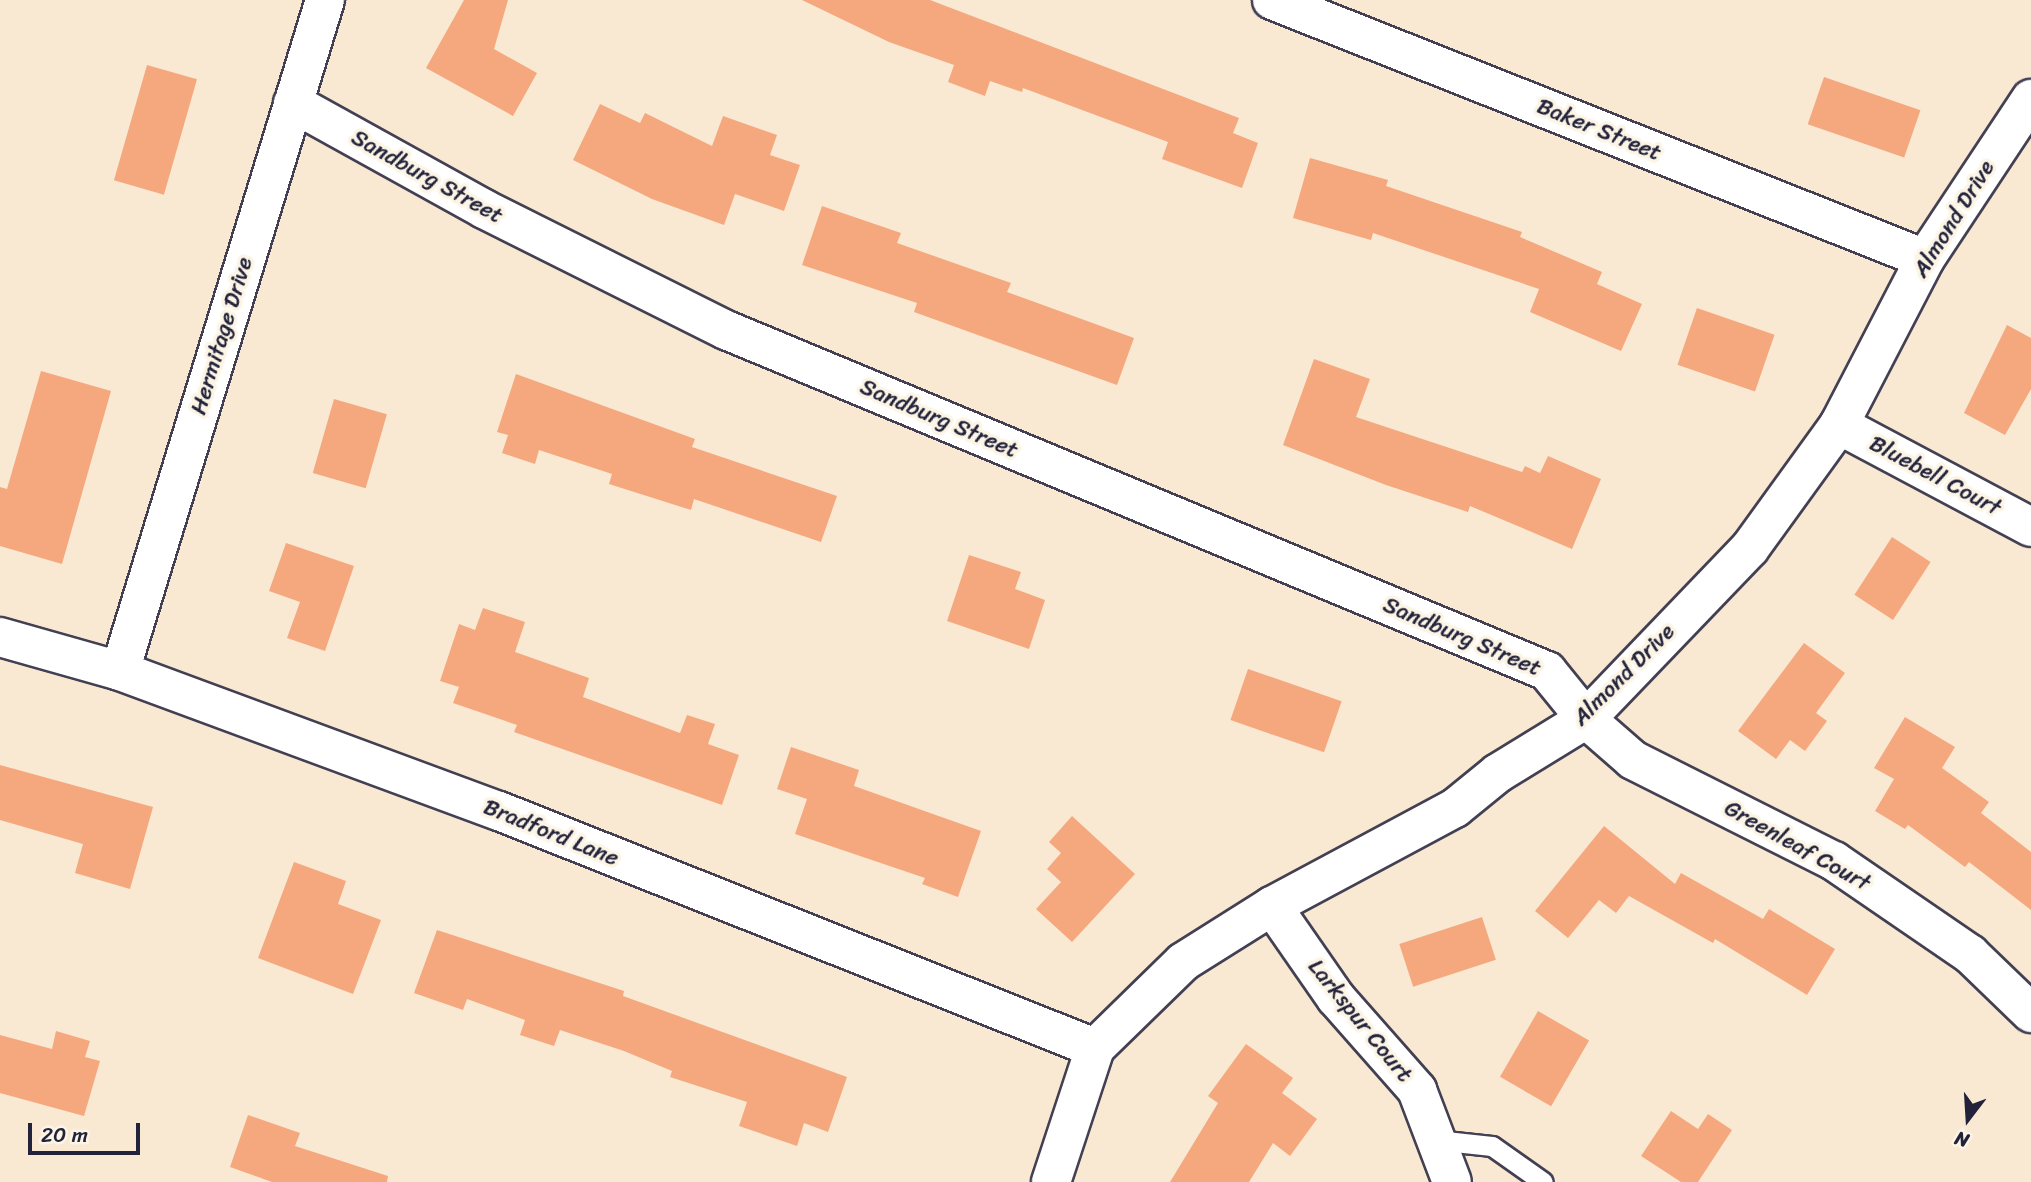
<!DOCTYPE html>
<style>
body{margin:0}
#map{position:relative;width:2031px;height:1182px;overflow:hidden;background:#f9e9d3;font-family:Sriracha,sans-serif}
div>[style]{position:absolute}
.building>*{inset:0;background:#f5a87e;transform-origin:0 0}
.roads{filter:drop-shadow(2px 0 #424052) drop-shadow(-2px 0 #424052) drop-shadow(0 2px #424052) drop-shadow(0 -2px #424052)}
.lane>*{height:19px;margin:-9.5px;padding:0 9.5px;transform-origin:9.5px;border-radius:9.5px;background:#fff}
.street>*{height:38px;margin:-19px;padding:0 19px;transform-origin:19px;border-radius:19px;background:#fff}
span{translate:-50% -50%;white-space:nowrap;text-align:center;line-height:1.15;-webkit-text-stroke:7px #fcf5e5;paint-order:stroke}
.street-label{font-size:23px;color:#22223b}
.north{position:absolute;left:1933px;top:1084px;width:70px;height:70px;-webkit-text-stroke:5px #fcf5e5;paint-order:stroke;rotate:197deg;font-size:19px;font-weight:700;line-height:28px;text-align:center;color:#22223b}
.north::after{content:'';display:block;margin:auto;width:24px;height:32px;background:#22223b;clip-path:polygon(50% 0,100% 100%,50% 72%,0 100%)}
.scale{position:absolute;left:28px;top:1123px;width:112px;height:32px;box-sizing:border-box;border:4px solid #22223b;border-top:0;padding-left:9px;font-size:21px;line-height:24px;white-space:nowrap;color:#22223b;-webkit-text-stroke:5px #fcf5e5;paint-order:stroke}
</style>
<div id="map">
<div class="building">
<i style="clip-path:polygon(464px 0,508px 0,494px 49px,537px 73px,513px 116px,426px 68px)"></i>
<i style="clip-path:polygon(802px 0,930px 0,1239px 118px,1233px 133px,1258px 143px,1242px 188px,1162px 159px,1168px 142px,1023px 88px,1022px 92px,990px 81px,985px 96px,948px 82px,954px 65px,889px 42px)"></i>
<i style="left:147px;top:65px;width:52px;height:120px;rotate:16deg"></i>
<i style="left:1824px;top:77px;width:102px;height:50px;rotate:19deg"></i>
<i style="clip-path:polygon(600px 104px,640px 123px,645px 113px,712px 146px,723px 116px,777px 135px,770px 155px,800px 165px,784px 211px,735px 194px,724px 225px,652px 199px,573px 160px)"></i>
<i style="clip-path:polygon(1310px 158px,1388px 180px,1386px 186px,1522px 232px,1520px 237px,1602px 272px,1597px 284px,1642px 304px,1621px 351px,1530px 312px,1539px 289px,1373px 233px,1371px 240px,1293px 218px)"></i>
<i style="clip-path:polygon(822px 206px,901px 233px,897px 243px,1011px 283px,1007px 292px,1134px 338px,1117px 385px,914px 312px,917px 303px,802px 265px)"></i>
<i style="left:1697px;top:308px;width:82px;height:60px;rotate:19deg"></i>
<i style="clip-path:polygon(2007px 325px,2031px 338px,2031px 389px,2005px 435px,1964px 413px)"></i>
<i style="clip-path:polygon(1314px 359px,1370px 379px,1356px 417px,1522px 472px,1525px 466px,1540px 473px,1548px 456px,1601px 479px,1572px 549px,1470px 506px,1468px 512px,1386px 485px,1283px 445px)"></i>
<i style="clip-path:polygon(41px 371px,111px 391px,62px 564px,0 546px,0 487px,7px 489px)"></i>
<i style="clip-path:polygon(516px 374px,695px 439px,692px 447px,837px 496px,821px 542px,694px 499px,691px 510px,609px 484px,612px 474px,539px 450px,535px 464px,502px 453px,508px 435px,497px 432px)"></i>
<i style="left:334px;top:399px;width:55px;height:77px;rotate:16deg"></i>
<i style="left:1892px;top:537px;width:46px;height:69px;rotate:33deg"></i>
<i style="clip-path:polygon(286px 543px,354px 566px,325px 651px,287px 638px,300px 602px,269px 591px)"></i>
<i style="clip-path:polygon(969px 555px,1021px 572px,1015px 589px,1045px 600px,1029px 649px,947px 621px)"></i>
<i style="clip-path:polygon(483px 608px,525px 622px,515px 652px,589px 678px,583px 697px,680px 733px,687px 715px,715px 724px,708px 744px,739px 755px,722px 805px,514px 732px,517px 725px,453px 703px,459px 687px,440px 681px,459px 624px,475px 630px)"></i>
<i style="clip-path:polygon(1804px 643px,1845px 673px,1816px 713px,1827px 721px,1805px 751px,1790px 740px,1776px 759px,1738px 731px)"></i>
<i style="left:1248px;top:669px;width:99px;height:54px;rotate:19deg"></i>
<i style="clip-path:polygon(1905px 717px,1955px 747px,1942px 768px,1989px 802px,1981px 813px,2031px 852px,2031px 910px,1969px 862px,1965px 867px,1908px 825px,1905px 829px,1875px 811px,1894px 779px,1874px 768px)"></i>
<i style="clip-path:polygon(791px 747px,859px 770px,854px 786px,981px 831px,958px 897px,922px 884px,925px 878px,795px 834px,807px 799px,777px 789px)"></i>
<i style="clip-path:polygon(0 765px,153px 807px,130px 889px,75px 873px,83px 844px,0 820px)"></i>
<i style="clip-path:polygon(1072px 816px,1135px 874px,1072px 942px,1036px 909px,1061px 882px,1047px 869px,1061px 853px,1049px 842px)"></i>
<i style="clip-path:polygon(1604px 826px,1675px 884px,1681px 873px,1763px 919px,1769px 909px,1835px 949px,1807px 995px,1715px 939px,1713px 943px,1629px 896px,1616px 913px,1599px 900px,1568px 938px,1535px 911px)"></i>
<i style="clip-path:polygon(294px 862px,346px 881px,338px 904px,381px 920px,353px 994px,258px 958px)"></i>
<i style="left:1482px;top:917px;width:45px;height:87px;rotate:72deg"></i>
<i style="clip-path:polygon(437px 930px,624px 991px,623px 996px,847px 1077px,828px 1132px,804px 1123px,797px 1146px,739px 1126px,747px 1102px,670px 1077px,672px 1071px,624px 1051px,560px 1030px,554px 1046px,520px 1035px,525px 1020px,467px 999px,463px 1010px,414px 993px)"></i>
<i style="left:1538px;top:1011px;width:59px;height:76px;rotate:30deg"></i>
<i style="clip-path:polygon(56px 1031px,90px 1041px,85px 1057px,100px 1061px,84px 1116px,0 1093px,0 1035px,52px 1049px)"></i>
<i style="clip-path:polygon(1246px 1044px,1293px 1078px,1282px 1093px,1317px 1119px,1290px 1156px,1273px 1143px,1249px 1182px,1170px 1182px,1218px 1103px,1208px 1096px)"></i>
<i style="clip-path:polygon(1671px 1111px,1698px 1129px,1708px 1114px,1732px 1130px,1698px 1182px,1681px 1182px,1641px 1156px)"></i>
<i style="clip-path:polygon(248px 1115px,300px 1133px,295px 1146px,388px 1176px,387px 1182px,272px 1182px,230px 1167px)"></i>
</div>
<div class="roads">
<div class="lane">
<i style="left:1436px;top:1140px;width:56px;rotate:6.1deg"></i>
<i style="left:1492px;top:1146px;width:62px;rotate:35.2deg"></i>
</div>
<div class="street">
<i style="left:1272px;top:0;width:702px;rotate:21.63deg"></i>
<i style="left:293px;top:103px;width:218px;rotate:29deg"></i>
<i style="left:484px;top:209px;width:271px;rotate:26.6deg"></i>
<i style="left:726px;top:330px;width:889px;rotate:22.56deg"></i>
<i style="left:1547px;top:671px;width:62px;rotate:50.9deg"></i>
<i style="left:1586px;top:719px;width:62px;rotate:41.1deg"></i>
<i style="left:1633px;top:760px;width:225px;rotate:26.7deg"></i>
<i style="left:1834px;top:861px;width:165px;rotate:34.4deg"></i>
<i style="left:1970px;top:954px;width:85px;rotate:44deg"></i>
<i style="left:1839px;top:425px;width:217px;rotate:28deg"></i>
<i style="left:0;top:637px;width:125px;rotate:15.8deg"></i>
<i style="left:120px;top:671px;width:404px;rotate:20.3deg"></i>
<i style="left:499px;top:811px;width:641px;rotate:21.69deg"></i>
<i style="left:120px;top:671px;width:702px;rotate:-73.01deg"></i>
<i style="left:1272px;top:906px;width:112px;rotate:55.2deg"></i>
<i style="left:1336px;top:998px;width:123px;rotate:48.6deg"></i>
<i style="left:1417px;top:1090px;width:98px;rotate:69.2deg"></i>
<i style="left:1051px;top:1182px;width:141px;rotate:-71.8deg"></i>
<i style="left:1095px;top:1048px;width:123px;rotate:-44.3deg"></i>
<i style="left:1183px;top:962px;width:105px;rotate:-32.2deg"></i>
<i style="left:1272px;top:906px;width:208px;rotate:-28.2deg"></i>
<i style="left:1455px;top:808px;width:55px;rotate:-39.1deg"></i>
<i style="left:1498px;top:773px;width:103px;rotate:-31.5deg"></i>
<i style="left:1586px;top:719px;width:237px;rotate:-46.2deg"></i>
<i style="left:1750px;top:548px;width:152px;rotate:-54.1deg"></i>
<i style="left:1839px;top:425px;width:187px;rotate:-62.6deg"></i>
<i style="left:1925px;top:259px;width:192px;rotate:-56.5deg"></i>
</div>
</div>
<div class="street-label">
<span style="left:1599px;top:130px;rotate:22deg">Baker Street</span>
<span style="left:427px;top:177px;rotate:29deg">Sandburg Street</span>
<span style="left:1954px;top:219px;rotate:-58deg">Almond Drive</span>
<span style="left:222px;top:336px;rotate:-73deg">Hermitage Drive</span>
<span style="left:939px;top:419px;rotate:23deg">Sandburg Street</span>
<span style="left:1935px;top:476px;rotate:28deg">Bluebell Court</span>
<span style="left:1462px;top:637px;rotate:23deg">Sandburg Street</span>
<span style="left:1624px;top:675px;rotate:-45deg">Almond Drive</span>
<span style="left:551px;top:833px;rotate:22deg">Bradford Lane</span>
<span style="left:1797px;top:846px;rotate:29deg">Greenleaf Court</span>
<span style="left:1360px;top:1021px;rotate:51deg">Larkspur Court</span>
</div>
<div class="north">N</div>
<div class="scale">20 m</div>
</div>
